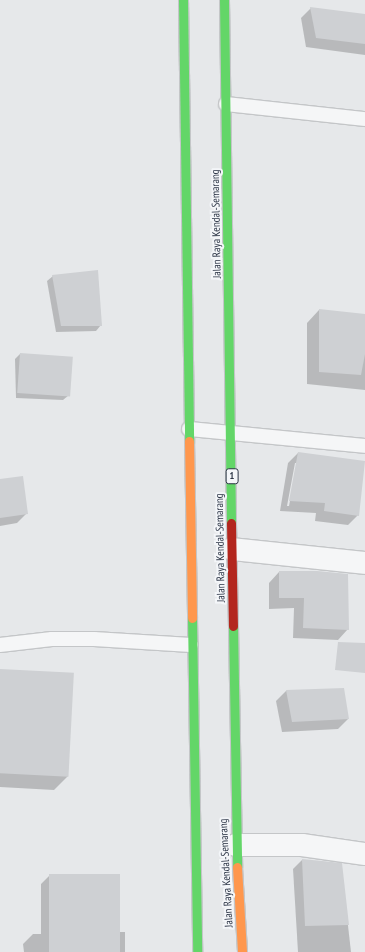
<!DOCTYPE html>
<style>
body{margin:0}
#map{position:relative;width:365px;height:952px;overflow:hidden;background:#e6e8ea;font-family:"PT Sans Narrow",sans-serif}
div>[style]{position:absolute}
.shadow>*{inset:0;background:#0003}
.building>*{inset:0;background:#ced0d3;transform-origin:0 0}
.roads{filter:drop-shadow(1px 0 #c4c6c8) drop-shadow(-1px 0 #c4c6c8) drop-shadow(0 1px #c4c6c8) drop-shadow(0 -1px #c4c6c8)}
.lane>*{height:14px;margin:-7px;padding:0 7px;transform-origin:7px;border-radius:7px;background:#f5f6f7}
.street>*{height:22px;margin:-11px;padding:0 11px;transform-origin:11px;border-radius:11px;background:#f5f6f7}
.fast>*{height:9px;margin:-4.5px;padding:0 4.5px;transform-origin:4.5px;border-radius:4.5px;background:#63d668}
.slow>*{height:9px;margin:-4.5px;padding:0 4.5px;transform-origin:4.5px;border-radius:4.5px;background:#ff974d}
.jam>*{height:9px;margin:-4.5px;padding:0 4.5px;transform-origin:4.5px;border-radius:4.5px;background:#b3261e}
span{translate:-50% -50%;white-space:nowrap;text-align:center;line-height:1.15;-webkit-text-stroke:4px #f4f6f9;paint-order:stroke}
.shield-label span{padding:1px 3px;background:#f4f6f9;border:1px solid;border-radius:3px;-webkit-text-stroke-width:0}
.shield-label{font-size:10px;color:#2b3445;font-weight:700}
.street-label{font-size:11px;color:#2b3445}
</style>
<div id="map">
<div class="shadow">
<i style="clip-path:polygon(311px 8px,365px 15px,365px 55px,306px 47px,301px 18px)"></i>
<i style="clip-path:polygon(53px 276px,101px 325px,96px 331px,56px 332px,47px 281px)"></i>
<i style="clip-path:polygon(319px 310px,365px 315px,365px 390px,307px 384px,307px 323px)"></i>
<i style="clip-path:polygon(20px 354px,69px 395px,63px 400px,16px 398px,15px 359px)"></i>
<i style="clip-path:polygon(evenodd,298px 453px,358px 515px,348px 525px,315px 521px,316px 513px,280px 511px,288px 463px,298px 453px,295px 463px,297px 463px,289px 506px,287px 506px,295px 463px)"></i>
<i style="clip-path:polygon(0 480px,27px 513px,17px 523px,0 526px)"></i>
<i style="clip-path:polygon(279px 572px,348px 629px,338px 640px,293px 638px,294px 608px,269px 609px,269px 583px)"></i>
<i style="clip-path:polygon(0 670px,68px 776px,54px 790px,0 787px)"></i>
<i style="clip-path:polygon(343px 689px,348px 719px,338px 729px,282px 732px,276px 701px,286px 691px)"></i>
<i style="clip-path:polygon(302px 860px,341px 864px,351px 952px,298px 952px,293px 869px)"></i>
<i style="clip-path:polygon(50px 875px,120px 932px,125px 932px,125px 952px,24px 952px,23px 944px,33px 934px,41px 934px,41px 884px)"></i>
</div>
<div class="building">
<i style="clip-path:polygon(310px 7px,365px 14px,365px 44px,316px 38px)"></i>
<i style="clip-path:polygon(98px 270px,102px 326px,61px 326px,52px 275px)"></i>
<i style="clip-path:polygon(319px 309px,365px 314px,365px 354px,361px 375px,319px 372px)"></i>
<i style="left:20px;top:353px;width:53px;height:40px;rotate:4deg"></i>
<i style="clip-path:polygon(298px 452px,365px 461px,359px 516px,324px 511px,325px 503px,289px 501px)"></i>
<i style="clip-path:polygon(23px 476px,28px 514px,0 518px,0 479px)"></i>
<i style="clip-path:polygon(279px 571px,317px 571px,348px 574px,349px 630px,303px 628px,304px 598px,279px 598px)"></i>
<i style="clip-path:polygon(338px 642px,365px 643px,365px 673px,335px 670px)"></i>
<i style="left:0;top:669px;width:74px;height:104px;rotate:3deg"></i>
<i style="clip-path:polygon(344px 688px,349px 719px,292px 722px,286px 690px)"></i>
<i style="clip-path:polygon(302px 859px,342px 863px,349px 925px,305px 926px)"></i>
<i style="left:49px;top:874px;width:71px;height:78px"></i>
</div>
<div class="roads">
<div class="lane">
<i style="left:226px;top:104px;width:140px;rotate:6.2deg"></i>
<i style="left:189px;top:429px;width:177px;rotate:5.5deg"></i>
<i style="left:0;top:645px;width:52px;rotate:-6.6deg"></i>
<i style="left:52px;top:639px;width:42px"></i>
<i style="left:94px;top:639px;width:97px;rotate:3.5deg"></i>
</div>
<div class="street">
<i style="left:232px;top:549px;width:134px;rotate:6deg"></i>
<i style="left:236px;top:845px;width:66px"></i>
<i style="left:302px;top:845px;width:64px;rotate:8.1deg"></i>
</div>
<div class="fast">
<i style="left:183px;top:0;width:441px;rotate:89.2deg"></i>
<i style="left:224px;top:0;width:523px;rotate:89.23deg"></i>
<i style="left:192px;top:618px;width:334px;rotate:89.1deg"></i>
<i style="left:233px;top:626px;width:241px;rotate:89deg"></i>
</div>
<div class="slow">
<i style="left:189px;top:441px;width:177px;rotate:89deg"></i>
<i style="left:237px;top:867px;width:85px;rotate:86.6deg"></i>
</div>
<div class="jam">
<i style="left:231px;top:523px;width:103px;rotate:88.9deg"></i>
</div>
</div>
<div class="shield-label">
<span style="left:232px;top:476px">1</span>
</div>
<div class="street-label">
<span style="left:216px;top:224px;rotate:-91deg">Jalan Raya Kendal-Semarang</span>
<span style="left:220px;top:548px;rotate:-91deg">Jalan Raya Kendal-Semarang</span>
<span style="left:226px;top:873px;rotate:-93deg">Jalan Raya Kendal-Semarang</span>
</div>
</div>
